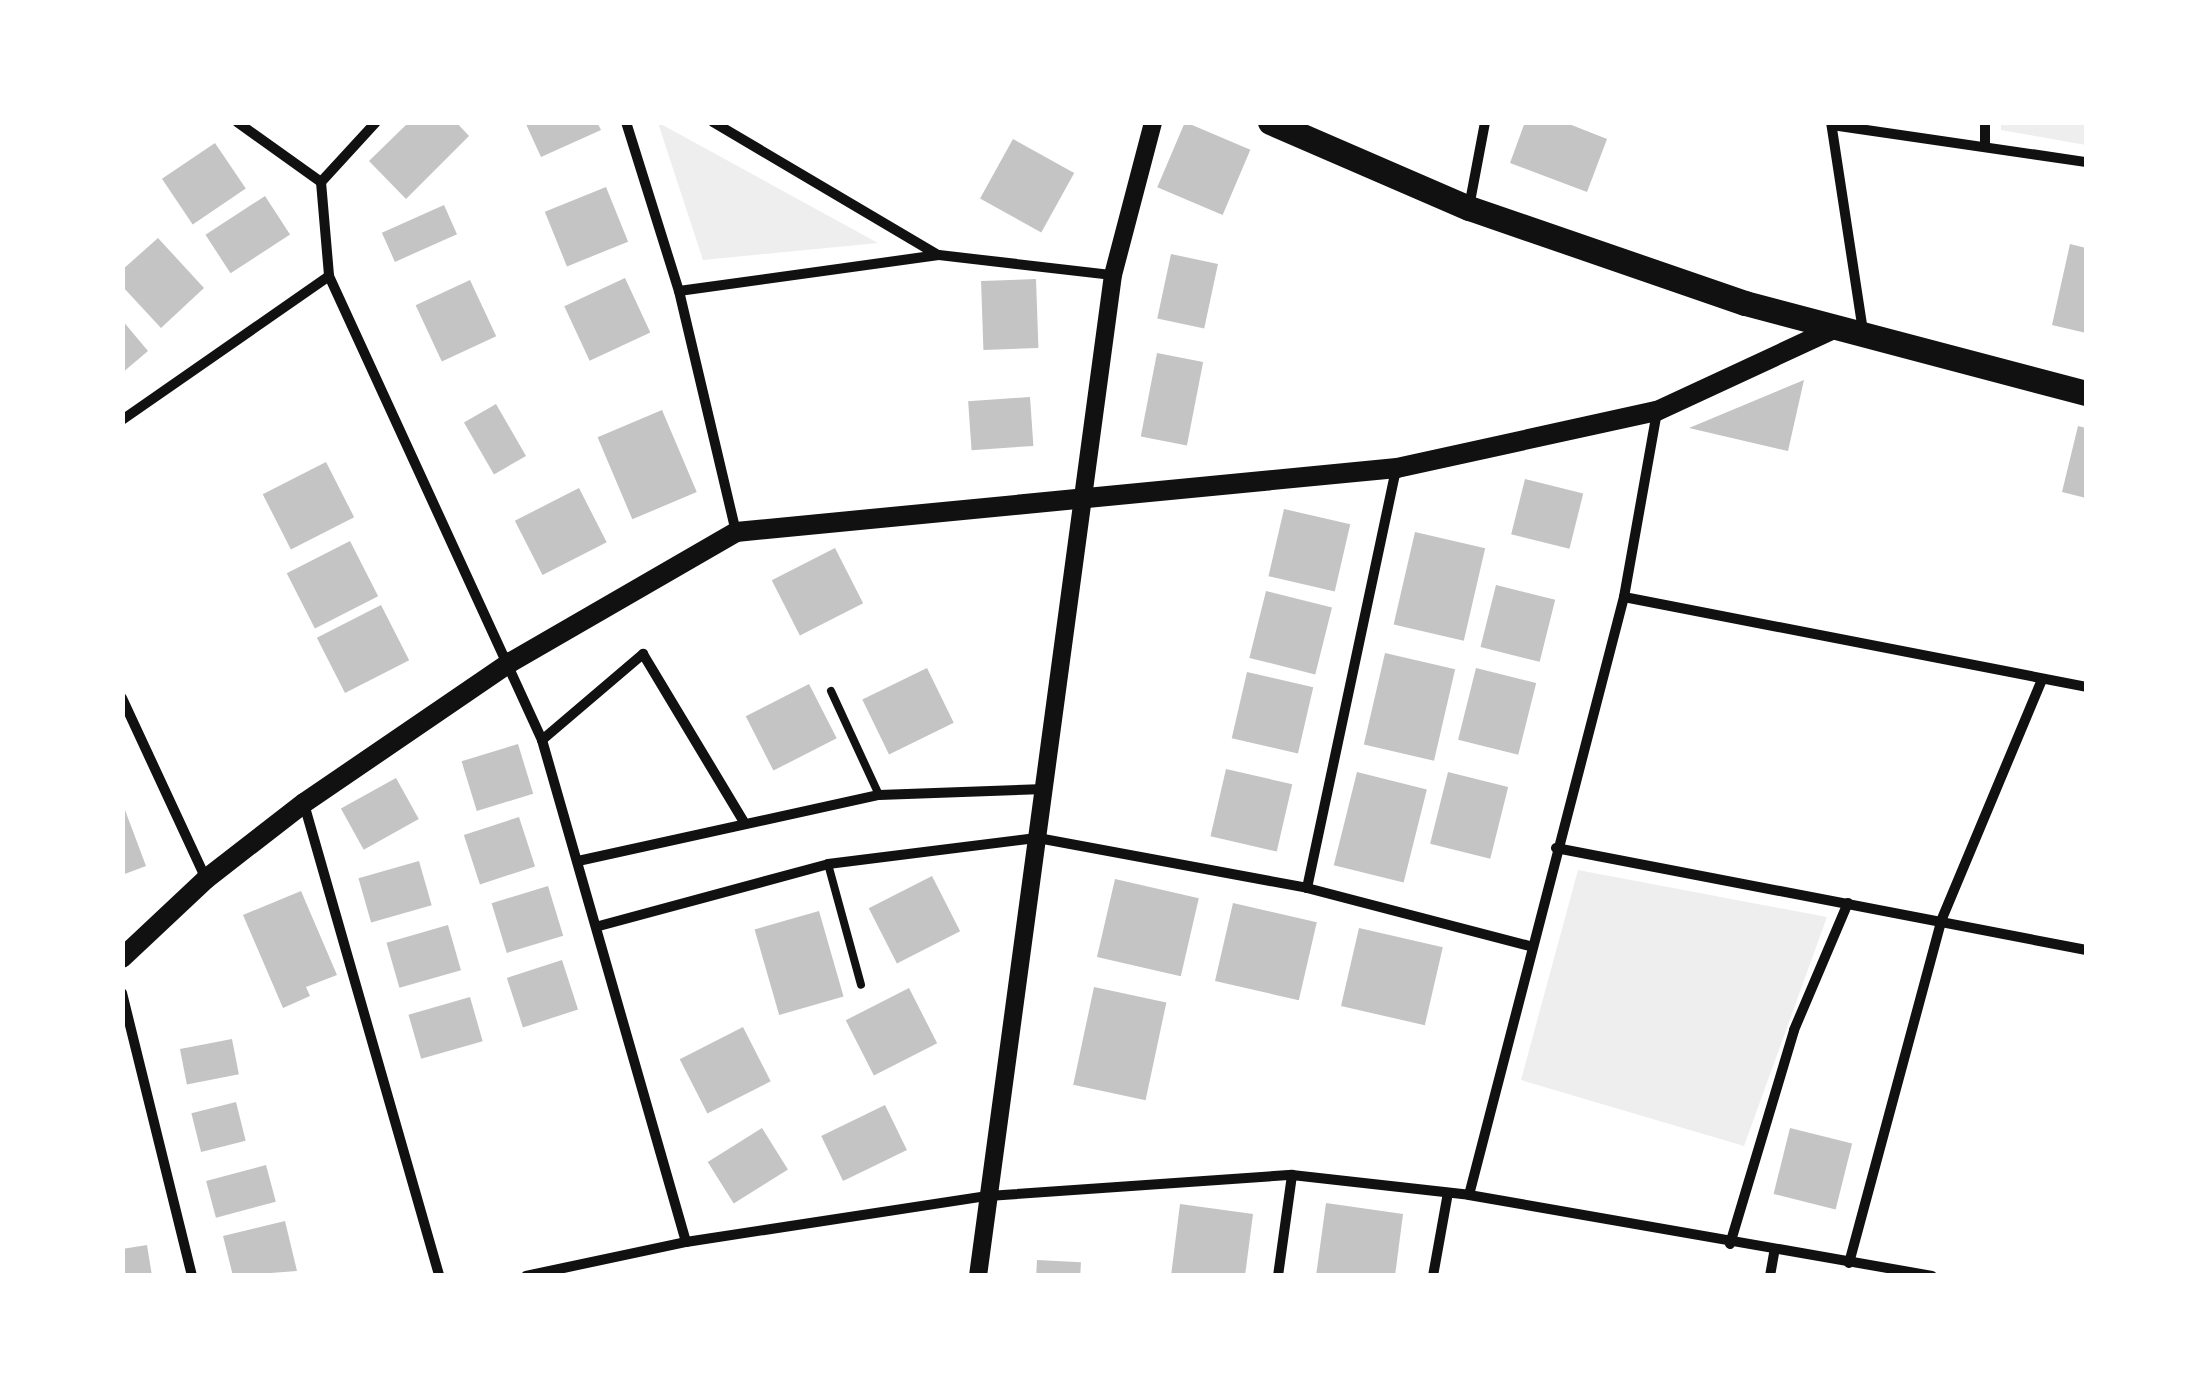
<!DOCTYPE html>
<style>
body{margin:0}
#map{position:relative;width:2209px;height:1398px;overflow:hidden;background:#fff;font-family:"Asap Condensed",sans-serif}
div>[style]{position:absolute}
.green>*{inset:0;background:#eee}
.building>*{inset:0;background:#c4c4c4;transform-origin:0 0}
.service>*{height:8px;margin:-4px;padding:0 4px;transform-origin:4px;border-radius:4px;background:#111}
.minor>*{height:10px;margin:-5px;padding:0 5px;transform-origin:5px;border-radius:5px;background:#111}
.tertiary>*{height:18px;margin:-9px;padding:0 9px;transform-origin:9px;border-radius:9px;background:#111}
.secondary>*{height:20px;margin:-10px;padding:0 10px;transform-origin:10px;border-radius:10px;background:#111}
.primary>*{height:25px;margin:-12.5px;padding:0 12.5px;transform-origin:12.5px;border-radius:12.5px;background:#111}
span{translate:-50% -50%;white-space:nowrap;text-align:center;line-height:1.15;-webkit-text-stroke:8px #fff;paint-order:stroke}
.frame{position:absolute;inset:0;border:125px solid #fff;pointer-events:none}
</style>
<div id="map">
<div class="green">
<i style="clip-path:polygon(658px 123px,659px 123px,878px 243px,703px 260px)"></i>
<i style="clip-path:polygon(2001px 123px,2086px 123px,2086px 145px,2001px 130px)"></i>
<i style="clip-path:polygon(1578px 870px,1827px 917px,1744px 1146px,1521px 1080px)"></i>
</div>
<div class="building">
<i style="clip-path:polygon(409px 122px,456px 122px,469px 136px,406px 199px,369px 161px)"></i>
<i style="clip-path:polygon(525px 122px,597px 122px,601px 130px,541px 157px)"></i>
<i style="left:1185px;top:122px;width:71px;height:71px;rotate:23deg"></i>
<i style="clip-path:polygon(1525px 122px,1564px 122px,1607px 139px,1587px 192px,1510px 163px)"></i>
<i style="left:1013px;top:139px;width:70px;height:68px;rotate:29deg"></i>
<i style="left:215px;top:143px;width:55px;height:64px;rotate:56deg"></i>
<i style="left:606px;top:187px;width:59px;height:66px;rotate:68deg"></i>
<i style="left:265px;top:196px;width:46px;height:71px;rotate:57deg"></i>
<i style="left:444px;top:205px;width:32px;height:68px;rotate:66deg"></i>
<i style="clip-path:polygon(158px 238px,204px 288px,161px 328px,122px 286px,122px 270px)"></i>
<i style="clip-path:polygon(2070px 244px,2086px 248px,2086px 333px,2052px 325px)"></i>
<i style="left:1171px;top:254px;width:48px;height:66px;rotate:12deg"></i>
<i style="left:625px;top:278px;width:60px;height:67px;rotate:65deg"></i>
<i style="left:1036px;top:279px;width:69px;height:55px;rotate:88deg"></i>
<i style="left:470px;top:280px;width:62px;height:60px;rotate:65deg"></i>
<i style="clip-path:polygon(122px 320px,148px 351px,122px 373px)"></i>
<i style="left:1157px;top:353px;width:47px;height:85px;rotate:11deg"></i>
<i style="clip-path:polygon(1804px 380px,1788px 451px,1689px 428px)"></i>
<i style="left:1030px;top:397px;width:49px;height:62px;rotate:86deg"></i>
<i style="left:496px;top:404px;width:60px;height:37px;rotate:60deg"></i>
<i style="left:662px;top:410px;width:89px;height:70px;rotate:67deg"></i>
<i style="clip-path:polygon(2078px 426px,2086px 428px,2086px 498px,2062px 492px)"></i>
<i style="left:326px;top:462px;width:62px;height:71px;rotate:63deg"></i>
<i style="left:1525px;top:479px;width:60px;height:57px;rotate:14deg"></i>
<i style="left:579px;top:488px;width:61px;height:72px;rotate:63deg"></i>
<i style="left:1284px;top:509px;width:68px;height:69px;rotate:13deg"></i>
<i style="left:1415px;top:532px;width:72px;height:95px;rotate:13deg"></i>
<i style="left:350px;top:541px;width:62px;height:71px;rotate:63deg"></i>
<i style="left:835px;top:548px;width:62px;height:71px;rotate:63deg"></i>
<i style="left:1496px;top:585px;width:61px;height:64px;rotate:14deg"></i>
<i style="left:1266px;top:591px;width:68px;height:69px;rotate:14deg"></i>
<i style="left:381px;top:605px;width:62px;height:72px;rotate:63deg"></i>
<i style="left:1385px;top:653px;width:72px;height:94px;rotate:13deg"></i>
<i style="left:927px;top:668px;width:61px;height:72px;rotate:64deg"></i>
<i style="left:1476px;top:668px;width:62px;height:74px;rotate:14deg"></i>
<i style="left:1247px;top:672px;width:68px;height:68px;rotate:13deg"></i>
<i style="left:809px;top:684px;width:61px;height:71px;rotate:63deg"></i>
<i style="left:518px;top:744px;width:52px;height:59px;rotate:73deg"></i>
<i style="left:1226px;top:769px;width:68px;height:69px;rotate:13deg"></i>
<i style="left:1357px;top:772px;width:72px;height:96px;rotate:14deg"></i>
<i style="left:1448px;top:772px;width:62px;height:74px;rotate:14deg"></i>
<i style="left:396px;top:778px;width:47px;height:63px;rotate:61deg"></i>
<i style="clip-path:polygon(122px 802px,146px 866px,122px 875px)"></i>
<i style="left:519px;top:817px;width:52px;height:58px;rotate:72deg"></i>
<i style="left:419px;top:861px;width:46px;height:63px;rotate:74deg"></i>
<i style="left:932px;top:876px;width:62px;height:71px;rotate:63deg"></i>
<i style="left:1115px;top:879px;width:86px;height:80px;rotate:13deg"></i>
<i style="left:548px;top:886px;width:52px;height:59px;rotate:73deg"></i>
<i style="clip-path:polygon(301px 891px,337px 975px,306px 987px,310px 996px,283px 1008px,243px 915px)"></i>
<i style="left:1233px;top:903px;width:86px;height:80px;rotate:13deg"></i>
<i style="left:819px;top:911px;width:89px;height:67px;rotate:74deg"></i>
<i style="left:448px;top:925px;width:47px;height:64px;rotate:74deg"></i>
<i style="left:1359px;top:928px;width:86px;height:80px;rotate:13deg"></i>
<i style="left:562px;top:960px;width:52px;height:58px;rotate:72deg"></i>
<i style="left:1094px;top:987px;width:74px;height:100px;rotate:12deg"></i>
<i style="left:909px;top:988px;width:62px;height:71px;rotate:63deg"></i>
<i style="left:470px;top:997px;width:46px;height:64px;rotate:74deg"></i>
<i style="left:743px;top:1027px;width:61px;height:71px;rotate:63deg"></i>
<i style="left:232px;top:1039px;width:36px;height:53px;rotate:79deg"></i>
<i style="left:236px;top:1102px;width:40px;height:46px;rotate:76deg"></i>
<i style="left:885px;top:1105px;width:50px;height:71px;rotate:64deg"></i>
<i style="left:762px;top:1128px;width:49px;height:64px;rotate:58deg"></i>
<i style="left:1790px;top:1128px;width:64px;height:68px;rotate:14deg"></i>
<i style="left:266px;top:1165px;width:38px;height:62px;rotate:75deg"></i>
<i style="clip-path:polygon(1326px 1203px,1403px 1214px,1395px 1276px,1316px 1276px)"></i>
<i style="clip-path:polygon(1180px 1204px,1253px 1214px,1245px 1276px,1171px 1276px)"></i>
<i style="clip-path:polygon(285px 1221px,297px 1271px,233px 1276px,223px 1236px)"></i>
<i style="clip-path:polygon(147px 1245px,152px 1276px,122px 1276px,122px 1249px)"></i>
<i style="left:1037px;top:1260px;width:44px;height:16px;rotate:3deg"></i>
</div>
<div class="service">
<i style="left:831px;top:691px;width:115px;rotate:65.2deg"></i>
<i style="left:828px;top:864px;width:125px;rotate:74.7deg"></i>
</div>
<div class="minor">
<i style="left:237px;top:122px;width:103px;rotate:35.5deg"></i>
<i style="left:321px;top:182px;width:94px;rotate:85.1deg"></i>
<i style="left:329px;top:276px;width:511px;rotate:65.34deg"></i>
<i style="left:542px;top:740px;width:522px;rotate:73.99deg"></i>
<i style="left:626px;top:122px;width:177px;rotate:72.6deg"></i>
<i style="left:679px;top:291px;width:248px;rotate:76.7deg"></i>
<i style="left:713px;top:122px;width:261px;rotate:30.6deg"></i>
<i style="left:1831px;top:122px;width:212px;rotate:81.3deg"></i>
<i style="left:1832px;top:125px;width:257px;rotate:8.3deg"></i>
<i style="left:1985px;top:145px;width:23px;rotate:-90deg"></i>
<i style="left:321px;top:182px;width:81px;rotate:-47.5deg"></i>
<i style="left:1469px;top:207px;width:86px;rotate:-79.3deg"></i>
<i style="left:679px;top:291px;width:262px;rotate:-7.9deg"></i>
<i style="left:939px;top:255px;width:175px;rotate:6.6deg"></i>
<i style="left:122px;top:420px;width:252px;rotate:-34.8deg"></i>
<i style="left:1624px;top:597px;width:471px;rotate:11deg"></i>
<i style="left:122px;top:698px;width:200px;rotate:65.1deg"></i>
<i style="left:542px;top:740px;width:133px;rotate:-40.4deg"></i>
<i style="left:643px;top:654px;width:198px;rotate:59deg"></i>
<i style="left:304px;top:804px;width:491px;rotate:74deg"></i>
<i style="left:1556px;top:848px;width:540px;rotate:10.89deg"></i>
<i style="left:578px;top:861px;width:308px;rotate:-12.4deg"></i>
<i style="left:879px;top:795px;width:166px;rotate:-2.1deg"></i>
<i style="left:1307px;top:888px;width:428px;rotate:-78deg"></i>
<i style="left:599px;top:926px;width:237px;rotate:-15.1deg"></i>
<i style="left:828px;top:864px;width:212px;rotate:-7.1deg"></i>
<i style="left:1038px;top:838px;width:274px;rotate:10.5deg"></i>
<i style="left:1307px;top:888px;width:230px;rotate:14.6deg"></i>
<i style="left:122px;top:993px;width:292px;rotate:76.1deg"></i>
<i style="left:1469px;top:1195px;width:618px;rotate:-75.47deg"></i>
<i style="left:1624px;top:597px;width:189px;rotate:-79.9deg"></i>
<i style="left:1730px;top:1244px;width:223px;rotate:-73.3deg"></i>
<i style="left:1794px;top:1030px;width:138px;rotate:-67deg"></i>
<i style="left:1849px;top:1263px;width:354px;rotate:-74.9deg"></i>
<i style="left:1941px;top:921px;width:261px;rotate:-67.3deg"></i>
<i style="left:526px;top:1276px;width:164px;rotate:-12deg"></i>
<i style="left:686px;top:1242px;width:305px;rotate:-8.7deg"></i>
<i style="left:988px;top:1196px;width:305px;rotate:-4deg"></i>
<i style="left:1292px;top:1175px;width:178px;rotate:6.4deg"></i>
<i style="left:1469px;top:1195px;width:470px;rotate:9.9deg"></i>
<i style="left:1278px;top:1276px;width:102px;rotate:-82.1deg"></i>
<i style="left:1433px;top:1276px;width:84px;rotate:-79.8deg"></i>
<i style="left:1770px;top:1276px;width:23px;rotate:-80deg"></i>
</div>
<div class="tertiary">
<i style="left:978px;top:1276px;width:1010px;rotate:-82.32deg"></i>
<i style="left:1113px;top:275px;width:158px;rotate:-75.3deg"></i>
</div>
<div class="secondary">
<i style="left:122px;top:958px;width:115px;rotate:-43.2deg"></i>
<i style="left:206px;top:879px;width:124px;rotate:-37.8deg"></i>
<i style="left:304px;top:803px;width:250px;rotate:-34.3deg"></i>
<i style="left:511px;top:662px;width:260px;rotate:-30deg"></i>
<i style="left:736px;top:532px;width:664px;rotate:-5.53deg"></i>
<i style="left:1397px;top:468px;width:266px;rotate:-12.4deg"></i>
<i style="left:1657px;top:411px;width:195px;rotate:-24.9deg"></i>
</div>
<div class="primary">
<i style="left:1270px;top:122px;width:217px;rotate:23.4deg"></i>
<i style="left:1469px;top:208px;width:292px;rotate:19deg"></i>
<i style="left:1745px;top:303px;width:353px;rotate:14.8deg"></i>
</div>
<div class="frame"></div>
</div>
